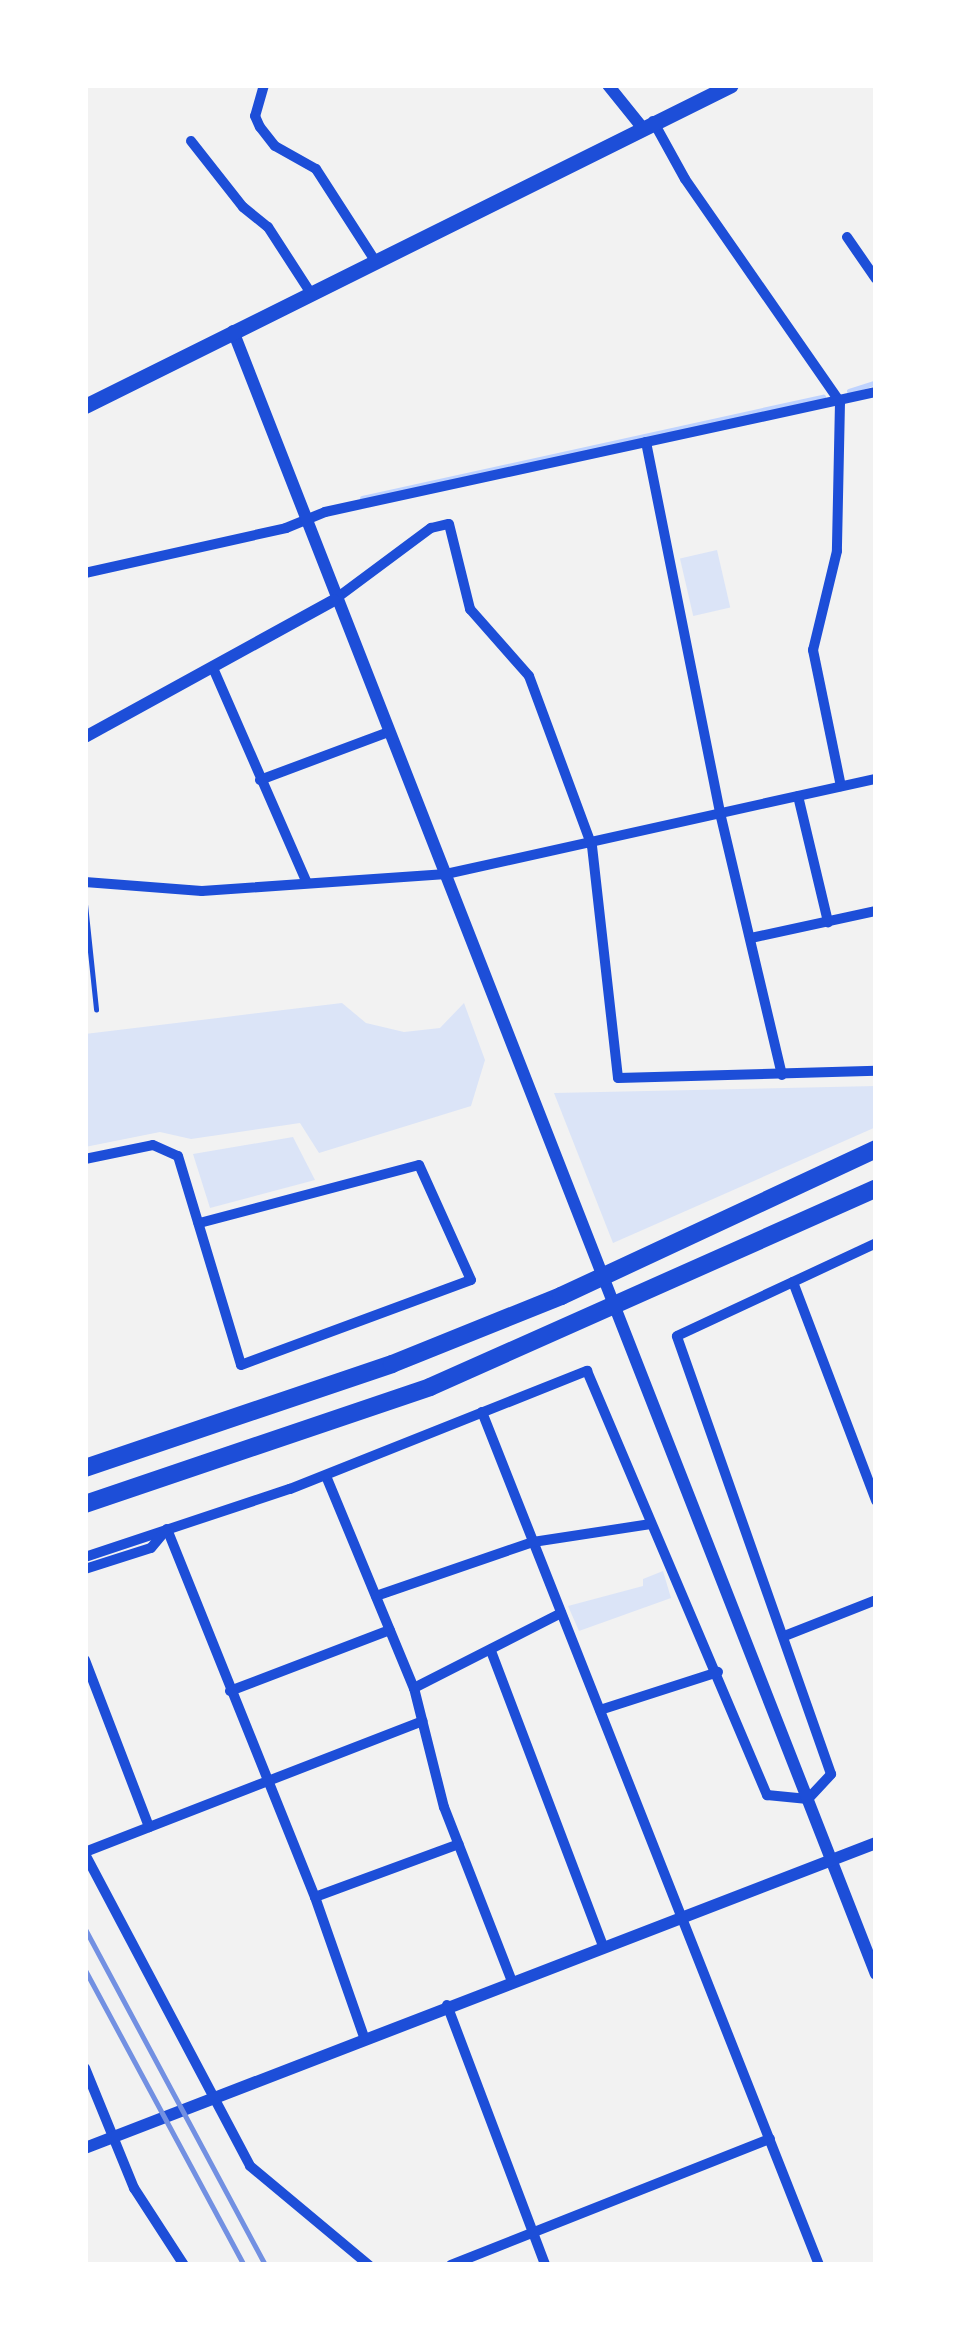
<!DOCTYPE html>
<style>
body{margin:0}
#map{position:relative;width:961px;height:2350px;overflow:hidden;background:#f2f2f2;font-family:"Varela Round",sans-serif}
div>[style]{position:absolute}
.green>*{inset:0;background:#dbe4f7;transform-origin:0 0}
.stream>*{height:5px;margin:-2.5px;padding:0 2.5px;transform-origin:2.5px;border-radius:2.5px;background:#bfd3fe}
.service>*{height:5px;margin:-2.5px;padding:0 2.5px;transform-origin:2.5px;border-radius:2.5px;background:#1d4ed8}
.minor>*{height:10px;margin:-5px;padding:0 5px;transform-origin:5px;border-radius:5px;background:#1d4ed8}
.tertiary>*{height:12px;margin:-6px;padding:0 6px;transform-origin:6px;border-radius:6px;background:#1d4ed8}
.secondary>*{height:15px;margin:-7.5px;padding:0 7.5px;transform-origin:7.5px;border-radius:7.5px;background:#1d4ed8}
.motorway>*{height:18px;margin:-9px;padding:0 9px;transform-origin:9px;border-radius:9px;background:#1d4ed8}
.rail>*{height:5px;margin:-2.5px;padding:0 2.5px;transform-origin:2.5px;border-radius:2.5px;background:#7290e2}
span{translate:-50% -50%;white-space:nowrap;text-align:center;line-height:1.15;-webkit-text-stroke:8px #fff;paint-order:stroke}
.frame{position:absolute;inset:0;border:88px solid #fff;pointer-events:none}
</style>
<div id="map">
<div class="green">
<i style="left:717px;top:550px;width:59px;height:38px;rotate:77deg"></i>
<i style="clip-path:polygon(342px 1003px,366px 1023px,404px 1032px,440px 1028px,464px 1003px,485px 1060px,471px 1106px,319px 1153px,300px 1123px,191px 1139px,160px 1132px,85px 1147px,85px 1034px)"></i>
<i style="clip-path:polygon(876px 1086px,876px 1127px,613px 1243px,554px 1093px)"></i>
<i style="clip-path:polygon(293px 1137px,315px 1180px,210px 1208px,193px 1154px)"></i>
<i style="clip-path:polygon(663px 1571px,671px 1598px,579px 1631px,568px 1606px,643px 1586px,643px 1579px)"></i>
</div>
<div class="stream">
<i style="left:849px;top:391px;width:28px;rotate:-18deg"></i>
<i style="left:362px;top:498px;width:472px;rotate:-12.4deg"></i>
</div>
<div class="service">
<i style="left:85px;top:904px;width:106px;rotate:84deg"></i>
</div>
<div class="minor">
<i style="left:264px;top:85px;width:32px;rotate:106deg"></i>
<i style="left:255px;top:116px;width:12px;rotate:66deg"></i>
<i style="left:260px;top:127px;width:24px;rotate:52deg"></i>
<i style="left:275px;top:146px;width:47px;rotate:29.3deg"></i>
<i style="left:316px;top:169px;width:107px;rotate:57.2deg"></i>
<i style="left:653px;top:121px;width:66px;rotate:61.1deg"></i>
<i style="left:685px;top:179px;width:272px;rotate:55.2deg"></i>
<i style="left:840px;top:402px;width:149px;rotate:91.2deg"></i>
<i style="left:837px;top:551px;width:102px;rotate:103.6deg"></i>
<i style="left:813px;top:650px;width:139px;rotate:78.4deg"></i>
<i style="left:191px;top:141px;width:84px;rotate:51.8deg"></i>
<i style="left:243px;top:207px;width:32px;rotate:39deg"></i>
<i style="left:268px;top:227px;width:77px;rotate:57.1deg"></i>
<i style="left:847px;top:237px;width:51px;rotate:55.4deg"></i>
<i style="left:646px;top:442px;width:382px;rotate:78.7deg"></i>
<i style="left:721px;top:817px;width:265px;rotate:76.7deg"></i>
<i style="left:85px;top:573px;width:206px;rotate:-12.6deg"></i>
<i style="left:286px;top:528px;width:42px;rotate:-22.3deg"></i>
<i style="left:325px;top:512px;width:564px;rotate:-12.29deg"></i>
<i style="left:334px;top:600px;width:121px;rotate:-36.6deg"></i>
<i style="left:431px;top:528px;width:18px;rotate:-13deg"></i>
<i style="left:449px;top:524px;width:88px;rotate:76.1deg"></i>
<i style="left:470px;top:609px;width:89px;rotate:48.6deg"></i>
<i style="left:529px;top:676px;width:181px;rotate:69.7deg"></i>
<i style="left:592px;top:846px;width:233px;rotate:83.6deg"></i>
<i style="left:618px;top:1078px;width:258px;rotate:-1.6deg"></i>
<i style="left:213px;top:668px;width:232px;rotate:66.4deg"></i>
<i style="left:260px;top:780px;width:134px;rotate:-20.5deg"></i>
<i style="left:798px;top:796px;width:130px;rotate:76.6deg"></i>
<i style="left:85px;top:882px;width:117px;rotate:4.4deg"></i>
<i style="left:202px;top:891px;width:245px;rotate:-4deg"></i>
<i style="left:446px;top:874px;width:440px;rotate:-12.5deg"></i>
<i style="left:751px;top:938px;width:128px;rotate:-12.2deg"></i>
<i style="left:85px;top:1159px;width:69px;rotate:-11.6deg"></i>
<i style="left:153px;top:1145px;width:27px;rotate:24deg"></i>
<i style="left:178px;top:1156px;width:218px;rotate:73.2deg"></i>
<i style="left:241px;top:1365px;width:245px;rotate:-20.3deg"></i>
<i style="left:471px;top:1280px;width:126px;rotate:-114.3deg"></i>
<i style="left:419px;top:1165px;width:228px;rotate:165.2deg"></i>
<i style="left:793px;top:1282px;width:234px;rotate:69.2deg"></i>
<i style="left:482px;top:1412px;width:917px;rotate:68.44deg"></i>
<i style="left:326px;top:1476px;width:230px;rotate:67.5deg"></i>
<i style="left:414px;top:1688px;width:123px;rotate:75.9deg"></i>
<i style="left:444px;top:1807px;width:187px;rotate:68.7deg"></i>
<i style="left:167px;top:1529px;width:397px;rotate:68.1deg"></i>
<i style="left:315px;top:1897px;width:148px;rotate:70.7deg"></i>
<i style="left:85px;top:1557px;width:216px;rotate:-18.4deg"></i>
<i style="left:290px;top:1489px;width:320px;rotate:-21.7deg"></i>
<i style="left:587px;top:1371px;width:461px;rotate:67deg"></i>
<i style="left:767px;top:1795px;width:41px;rotate:5.6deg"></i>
<i style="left:808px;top:1799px;width:34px;rotate:-47deg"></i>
<i style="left:831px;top:1774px;width:464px;rotate:-109.4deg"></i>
<i style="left:677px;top:1336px;width:220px;rotate:-25deg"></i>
<i style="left:85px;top:1569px;width:69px;rotate:-17.7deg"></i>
<i style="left:151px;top:1548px;width:23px;rotate:-50deg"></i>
<i style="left:376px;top:1596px;width:166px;rotate:-19deg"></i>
<i style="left:533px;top:1542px;width:119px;rotate:-8.7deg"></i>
<i style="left:787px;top:1635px;width:96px;rotate:-21.5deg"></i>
<i style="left:491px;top:1651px;width:316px;rotate:69.2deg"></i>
<i style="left:85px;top:1660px;width:179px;rotate:69deg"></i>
<i style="left:414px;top:1688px;width:165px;rotate:-27deg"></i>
<i style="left:230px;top:1691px;width:171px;rotate:-20.9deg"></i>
<i style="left:600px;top:1710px;width:124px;rotate:-17.9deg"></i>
<i style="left:85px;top:1852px;width:362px;rotate:-21.2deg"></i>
<i style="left:85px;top:1854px;width:353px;rotate:62.1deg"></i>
<i style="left:250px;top:2166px;width:155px;rotate:39.8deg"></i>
<i style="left:315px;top:1897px;width:153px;rotate:-20.2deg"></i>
<i style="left:447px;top:2005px;width:278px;rotate:69.3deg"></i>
<i style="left:85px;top:2068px;width:130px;rotate:67.8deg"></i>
<i style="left:134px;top:2188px;width:92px;rotate:57deg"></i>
<i style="left:451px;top:2265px;width:343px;rotate:-21.6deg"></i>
</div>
<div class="tertiary">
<i style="left:608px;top:85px;width:53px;rotate:51.2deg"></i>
<i style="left:233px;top:331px;width:1764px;rotate:68.63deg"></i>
<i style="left:85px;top:737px;width:284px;rotate:-28.8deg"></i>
<i style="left:85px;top:2148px;width:848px;rotate:-21.09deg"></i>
</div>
<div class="secondary">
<i style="left:85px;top:406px;width:721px;rotate:-26.42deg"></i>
</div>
<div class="motorway">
<i style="left:85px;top:1468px;width:324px;rotate:-18.7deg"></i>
<i style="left:392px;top:1364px;width:182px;rotate:-21.9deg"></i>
<i style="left:561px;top:1296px;width:348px;rotate:-25deg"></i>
<i style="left:85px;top:1504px;width:364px;rotate:-18.7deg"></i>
<i style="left:430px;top:1387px;width:488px;rotate:-24deg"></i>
</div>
<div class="rail">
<i style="left:85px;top:1929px;width:381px;rotate:61.8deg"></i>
<i style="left:85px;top:1970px;width:335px;rotate:61.7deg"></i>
</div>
<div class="frame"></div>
</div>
